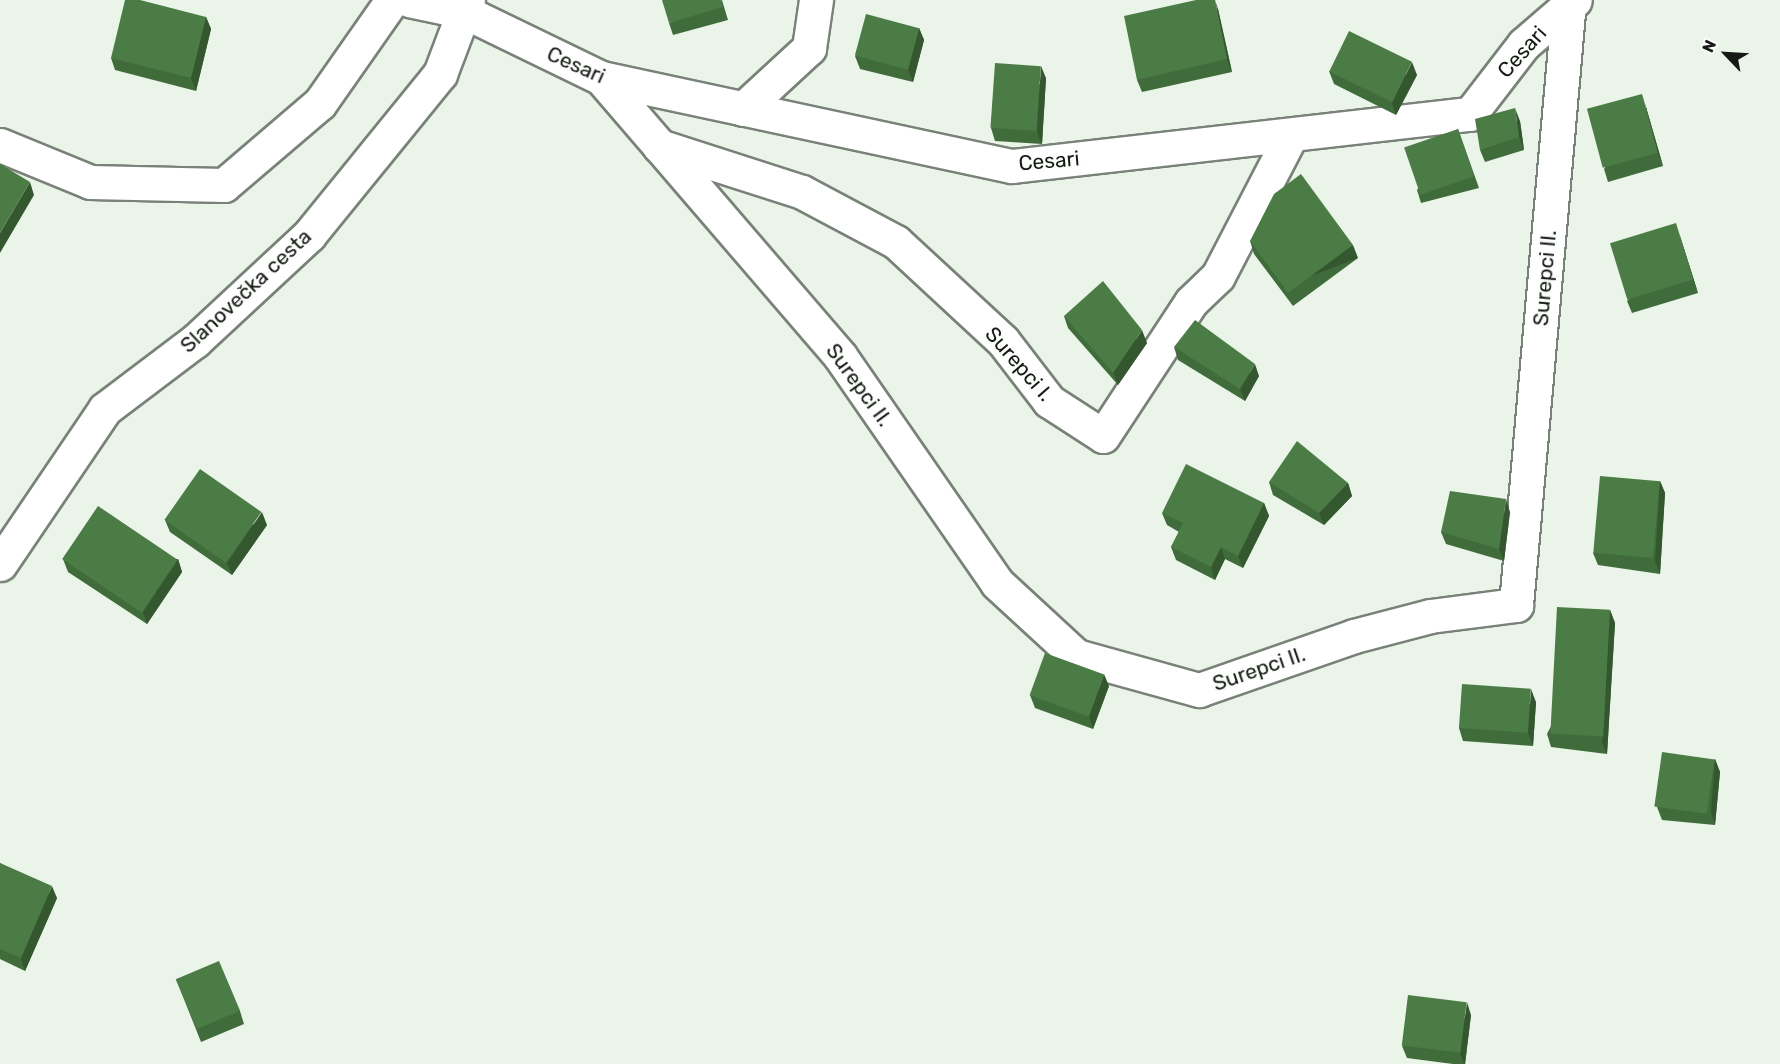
<!DOCTYPE html>
<meta charset="utf-8">
<style>
body{margin:0}
#map{position:relative;width:1780px;height:1064px;overflow:hidden;background:#eaf4e8;font-family:Rubik,sans-serif}
div>[style]{position:absolute}
.roads{filter:drop-shadow(2px 0 #798278) drop-shadow(-2px 0 #798278) drop-shadow(0 2px #798278) drop-shadow(0 -2px #798278)}
.minor>*{height:33px;margin:-16.5px;padding:0 16.5px;transform-origin:16.5px;border-radius:16.5px;background:#fff}
.wall>*{inset:0;background:#406b3b}
.shaded-wall>*{inset:0;background:#345730;transform-origin:0 0}
.building>*{inset:0;background:#4b7c45;transform-origin:0 0}
span{translate:-50% -50%;white-space:nowrap;text-align:center;line-height:1.15;-webkit-text-stroke:5px #fcfefc;paint-order:stroke}
.street-label{font-size:21px;color:#161915}
.north{position:absolute;left:1696px;top:24px;width:60px;height:60px;-webkit-text-stroke:4px #fcfefc;paint-order:stroke;rotate:295deg;font-size:16px;font-weight:700;line-height:24px;text-align:center;color:#161915}
.north::after{content:'';display:block;margin:auto;width:21px;height:27px;background:#161915;clip-path:polygon(50% 0,100% 100%,50% 72%,0 100%)}
</style>
<div id="map">
<div class="roads">
<div class="minor">
<i style="left:409px;top:0;width:57px;rotate:12.1deg"></i>
<i style="left:465px;top:12px;width:151px;rotate:25.9deg"></i>
<i style="left:601px;top:78px;width:420px;rotate:12.1deg"></i>
<i style="left:1012px;top:166px;width:461px;rotate:-6.5deg"></i>
<i style="left:1470px;top:114px;width:88px;rotate:-52.4deg"></i>
<i style="left:1524px;top:44px;width:67px;rotate:-40.8deg"></i>
<i style="left:601px;top:78px;width:367px;rotate:49.3deg"></i>
<i style="left:840px;top:356px;width:276px;rotate:55.3deg"></i>
<i style="left:997px;top:583px;width:108px;rotate:42.7deg"></i>
<i style="left:1076px;top:656px;width:128px;rotate:15.5deg"></i>
<i style="left:1199px;top:690px;width:164px;rotate:-19.2deg"></i>
<i style="left:1354px;top:636px;width:79px;rotate:-14.7deg"></i>
<i style="left:1430px;top:616px;width:87px;rotate:-7.3deg"></i>
<i style="left:1516px;top:605px;width:607px;rotate:-84.99deg"></i>
<i style="left:743px;top:109px;width:90px;rotate:-42.7deg"></i>
<i style="left:809px;top:48px;width:49px;rotate:-81.7deg"></i>
<i style="left:0;top:145px;width:97px;rotate:22.3deg"></i>
<i style="left:90px;top:182px;width:134px;rotate:1.3deg"></i>
<i style="left:224px;top:185px;width:126px;rotate:-40.5deg"></i>
<i style="left:320px;top:103px;width:126px;rotate:-55deg"></i>
<i style="left:659px;top:146px;width:150px;rotate:17.8deg"></i>
<i style="left:802px;top:192px;width:106px;rotate:28deg"></i>
<i style="left:896px;top:242px;width:146px;rotate:42.8deg"></i>
<i style="left:1003px;top:341px;width:76px;rotate:52.5deg"></i>
<i style="left:1049px;top:401px;width:64px;rotate:32.9deg"></i>
<i style="left:1103px;top:436px;width:160px;rotate:-56.7deg"></i>
<i style="left:1191px;top:302px;width:37px;rotate:-44deg"></i>
<i style="left:1218px;top:276px;width:157px;rotate:-62.6deg"></i>
<i style="left:0;top:564px;width:187px;rotate:-55.9deg"></i>
<i style="left:105px;top:409px;width:113px;rotate:-37.1deg"></i>
<i style="left:195px;top:341px;width:156px;rotate:-42.9deg"></i>
<i style="left:309px;top:235px;width:208px;rotate:-50.9deg"></i>
<i style="left:440px;top:74px;width:79px;rotate:-69.3deg"></i>
</div>
</div>
<div class="wall">
<i style="clip-path:polygon(722px 0,728px 20px,673px 35px,669px 23px)"></i>
<i style="clip-path:polygon(1218px 9px,1232px 72px,1142px 92px,1137px 80px)"></i>
<i style="clip-path:polygon(206px 17px,211px 29px,196px 91px,115px 70px,111px 58px)"></i>
<i style="clip-path:polygon(919px 28px,924px 40px,913px 82px,860px 69px,855px 56px)"></i>
<i style="clip-path:polygon(1329px 71px,1417px 75px,1396px 115px,1334px 84px)"></i>
<i style="clip-path:polygon(1046px 78px,1042px 144px,995px 141px,991px 128px)"></i>
<i style="clip-path:polygon(1646px 107px,1663px 166px,1608px 182px,1604px 169px)"></i>
<i style="clip-path:polygon(1520px 121px,1524px 150px,1485px 162px,1480px 150px)"></i>
<i style="clip-path:polygon(1458px 129px,1479px 188px,1421px 203px,1417px 190px)"></i>
<i style="clip-path:polygon(1680px 236px,1698px 293px,1632px 313px,1627px 301px)"></i>
<i style="clip-path:polygon(1250px 241px,1358px 258px,1293px 306px,1254px 254px)"></i>
<i style="clip-path:polygon(1064px 316px,1147px 343px,1118px 385px,1068px 328px)"></i>
<i style="clip-path:polygon(1174px 347px,1259px 376px,1245px 401px,1178px 360px)"></i>
<i style="clip-path:polygon(1660px 481px,1665px 493px,1660px 574px,1598px 565px,1593px 553px)"></i>
<i style="clip-path:polygon(1269px 482px,1348px 483px,1352px 496px,1324px 525px,1273px 495px)"></i>
<i style="clip-path:polygon(1264px 503px,1269px 516px,1243px 568px,1225px 559px,1215px 580px,1176px 560px,1171px 547px,1179px 532px,1167px 525px,1162px 513px)"></i>
<i style="clip-path:polygon(1510px 512px,1504px 561px,1446px 544px,1441px 532px)"></i>
<i style="clip-path:polygon(165px 520px,267px 525px,232px 575px,170px 532px)"></i>
<i style="clip-path:polygon(63px 559px,178px 559px,182px 572px,147px 624px,68px 572px)"></i>
<i style="clip-path:polygon(1610px 610px,1615px 623px,1607px 754px,1551px 747px,1547px 734px)"></i>
<i style="clip-path:polygon(1109px 686px,1093px 729px,1035px 708px,1030px 695px)"></i>
<i style="clip-path:polygon(1536px 702px,1533px 746px,1463px 741px,1459px 728px)"></i>
<i style="clip-path:polygon(1715px 759px,1720px 772px,1715px 825px,1662px 820px,1657px 807px)"></i>
<i style="clip-path:polygon(0 863px,57px 898px,25px 971px,0 959px)"></i>
<i style="clip-path:polygon(176px 979px,240px 1011px,244px 1024px,201px 1042px)"></i>
<i style="clip-path:polygon(1471px 1015px,1465px 1064px,1453px 1064px,1407px 1058px,1402px 1046px)"></i>
</div>
<div class="shaded-wall">
<i style="clip-path:polygon(1215px 0,1218px 9px,1232px 72px,1227px 59px)"></i>
<i style="clip-path:polygon(206px 17px,211px 29px,196px 91px,191px 78px)"></i>
<i style="clip-path:polygon(919px 28px,924px 40px,913px 82px,908px 70px)"></i>
<i style="clip-path:polygon(1412px 62px,1417px 75px,1396px 115px,1392px 103px)"></i>
<i style="clip-path:polygon(1041px 66px,1046px 78px,1042px 144px,1037px 132px)"></i>
<i style="clip-path:polygon(1642px 94px,1646px 107px,1663px 166px,1658px 153px)"></i>
<i style="clip-path:polygon(1515px 108px,1520px 121px,1524px 150px,1519px 137px)"></i>
<i style="clip-path:polygon(30px 182px,34px 195px,0 253px,0 233px)"></i>
<i style="clip-path:polygon(1676px 223px,1680px 236px,1698px 293px,1693px 280px)"></i>
<i style="left:1353px;top:245px;width:14px;height:81px;rotate:69deg"></i>
<i style="clip-path:polygon(1142px 330px,1147px 343px,1118px 385px,1113px 373px)"></i>
<i style="clip-path:polygon(1255px 364px,1259px 376px,1245px 401px,1240px 389px)"></i>
<i style="clip-path:polygon(1660px 481px,1665px 493px,1660px 574px,1655px 561px)"></i>
<i style="clip-path:polygon(1348px 483px,1352px 496px,1324px 525px,1319px 513px)"></i>
<i style="clip-path:polygon(1506px 499px,1510px 512px,1504px 561px,1499px 549px)"></i>
<i style="clip-path:polygon(1264px 503px,1269px 516px,1243px 568px,1238px 556px)"></i>
<i style="clip-path:polygon(262px 512px,267px 525px,232px 575px,227px 563px)"></i>
<i style="clip-path:polygon(1221px 547px,1225px 559px,1215px 580px,1211px 567px)"></i>
<i style="clip-path:polygon(178px 559px,182px 572px,147px 624px,143px 612px)"></i>
<i style="clip-path:polygon(1610px 610px,1615px 623px,1607px 754px,1602px 742px)"></i>
<i style="clip-path:polygon(1104px 674px,1109px 686px,1093px 729px,1089px 717px)"></i>
<i style="clip-path:polygon(1531px 689px,1536px 702px,1533px 746px,1528px 733px)"></i>
<i style="clip-path:polygon(1715px 759px,1720px 772px,1715px 825px,1711px 812px)"></i>
<i style="clip-path:polygon(52px 886px,57px 898px,25px 971px,21px 958px)"></i>
<i style="clip-path:polygon(1467px 1002px,1471px 1015px,1465px 1064px,1464px 1064px,1460px 1053px)"></i>
</div>
<div class="building">
<i style="clip-path:polygon(125px 0,140px 0,206px 17px,191px 78px,111px 58px)"></i>
<i style="clip-path:polygon(662px 0,721px 0,723px 7px,669px 23px)"></i>
<i style="clip-path:polygon(1196px 0,1215px 0,1227px 59px,1137px 80px,1124px 16px)"></i>
<i style="left:866px;top:14px;width:55px;height:43px;rotate:15deg"></i>
<i style="left:1349px;top:31px;width:70px;height:45px;rotate:26deg"></i>
<i style="left:995px;top:63px;width:46px;height:65px;rotate:4deg"></i>
<i style="left:1642px;top:94px;width:61px;height:57px;rotate:75deg"></i>
<i style="clip-path:polygon(1515px 108px,1519px 137px,1480px 150px,1475px 119px)"></i>
<i style="left:1458px;top:129px;width:50px;height:57px;rotate:71deg"></i>
<i style="clip-path:polygon(0 164px,30px 182px,0 233px)"></i>
<i style="clip-path:polygon(1301px 174px,1353px 245px,1288px 293px,1250px 241px,1274px 194px)"></i>
<i style="left:1676px;top:223px;width:59px;height:69px;rotate:73deg"></i>
<i style="clip-path:polygon(1103px 281px,1142px 330px,1113px 373px,1064px 316px)"></i>
<i style="clip-path:polygon(1195px 320px,1255px 364px,1240px 389px,1174px 347px)"></i>
<i style="clip-path:polygon(1297px 441px,1348px 483px,1319px 513px,1269px 482px)"></i>
<i style="clip-path:polygon(1186px 464px,1264px 503px,1238px 556px,1221px 547px,1211px 567px,1171px 547px,1183px 523px,1162px 513px)"></i>
<i style="left:200px;top:469px;width:75px;height:62px;rotate:35deg"></i>
<i style="left:1600px;top:476px;width:60px;height:77px;rotate:5deg"></i>
<i style="clip-path:polygon(1450px 491px,1506px 499px,1499px 549px,1441px 532px)"></i>
<i style="left:98px;top:506px;width:96px;height:64px;rotate:34deg"></i>
<i style="left:1557px;top:607px;width:53px;height:127px;rotate:3deg"></i>
<i style="left:1045px;top:653px;width:63px;height:45px;rotate:20deg"></i>
<i style="left:1462px;top:684px;width:69px;height:44px;rotate:4deg"></i>
<i style="left:1662px;top:752px;width:53px;height:55px;rotate:8deg"></i>
<i style="clip-path:polygon(0 863px,52px 886px,21px 958px,0 949px)"></i>
<i style="left:219px;top:961px;width:54px;height:47px;rotate:67deg"></i>
<i style="left:1408px;top:995px;width:59px;height:51px;rotate:7deg"></i>
</div>
<div class="street-label">
<span style="left:1522px;top:52px;rotate:-48deg">Cesari</span>
<span style="left:576px;top:65px;rotate:24deg">Cesari</span>
<span style="left:1049px;top:161px;rotate:-5deg">Cesari</span>
<span style="left:1545px;top:278px;rotate:-85deg">Surepci II.</span>
<span style="left:246px;top:291px;rotate:-43deg">Slanovečka cesta</span>
<span style="left:1019px;top:364px;rotate:49deg">Surepci I.</span>
<span style="left:859px;top:385px;rotate:54deg">Surepci II.</span>
<span style="left:1259px;top:669px;rotate:-19deg">Surepci II.</span>
</div>
<div class="north">N</div>
</div>
